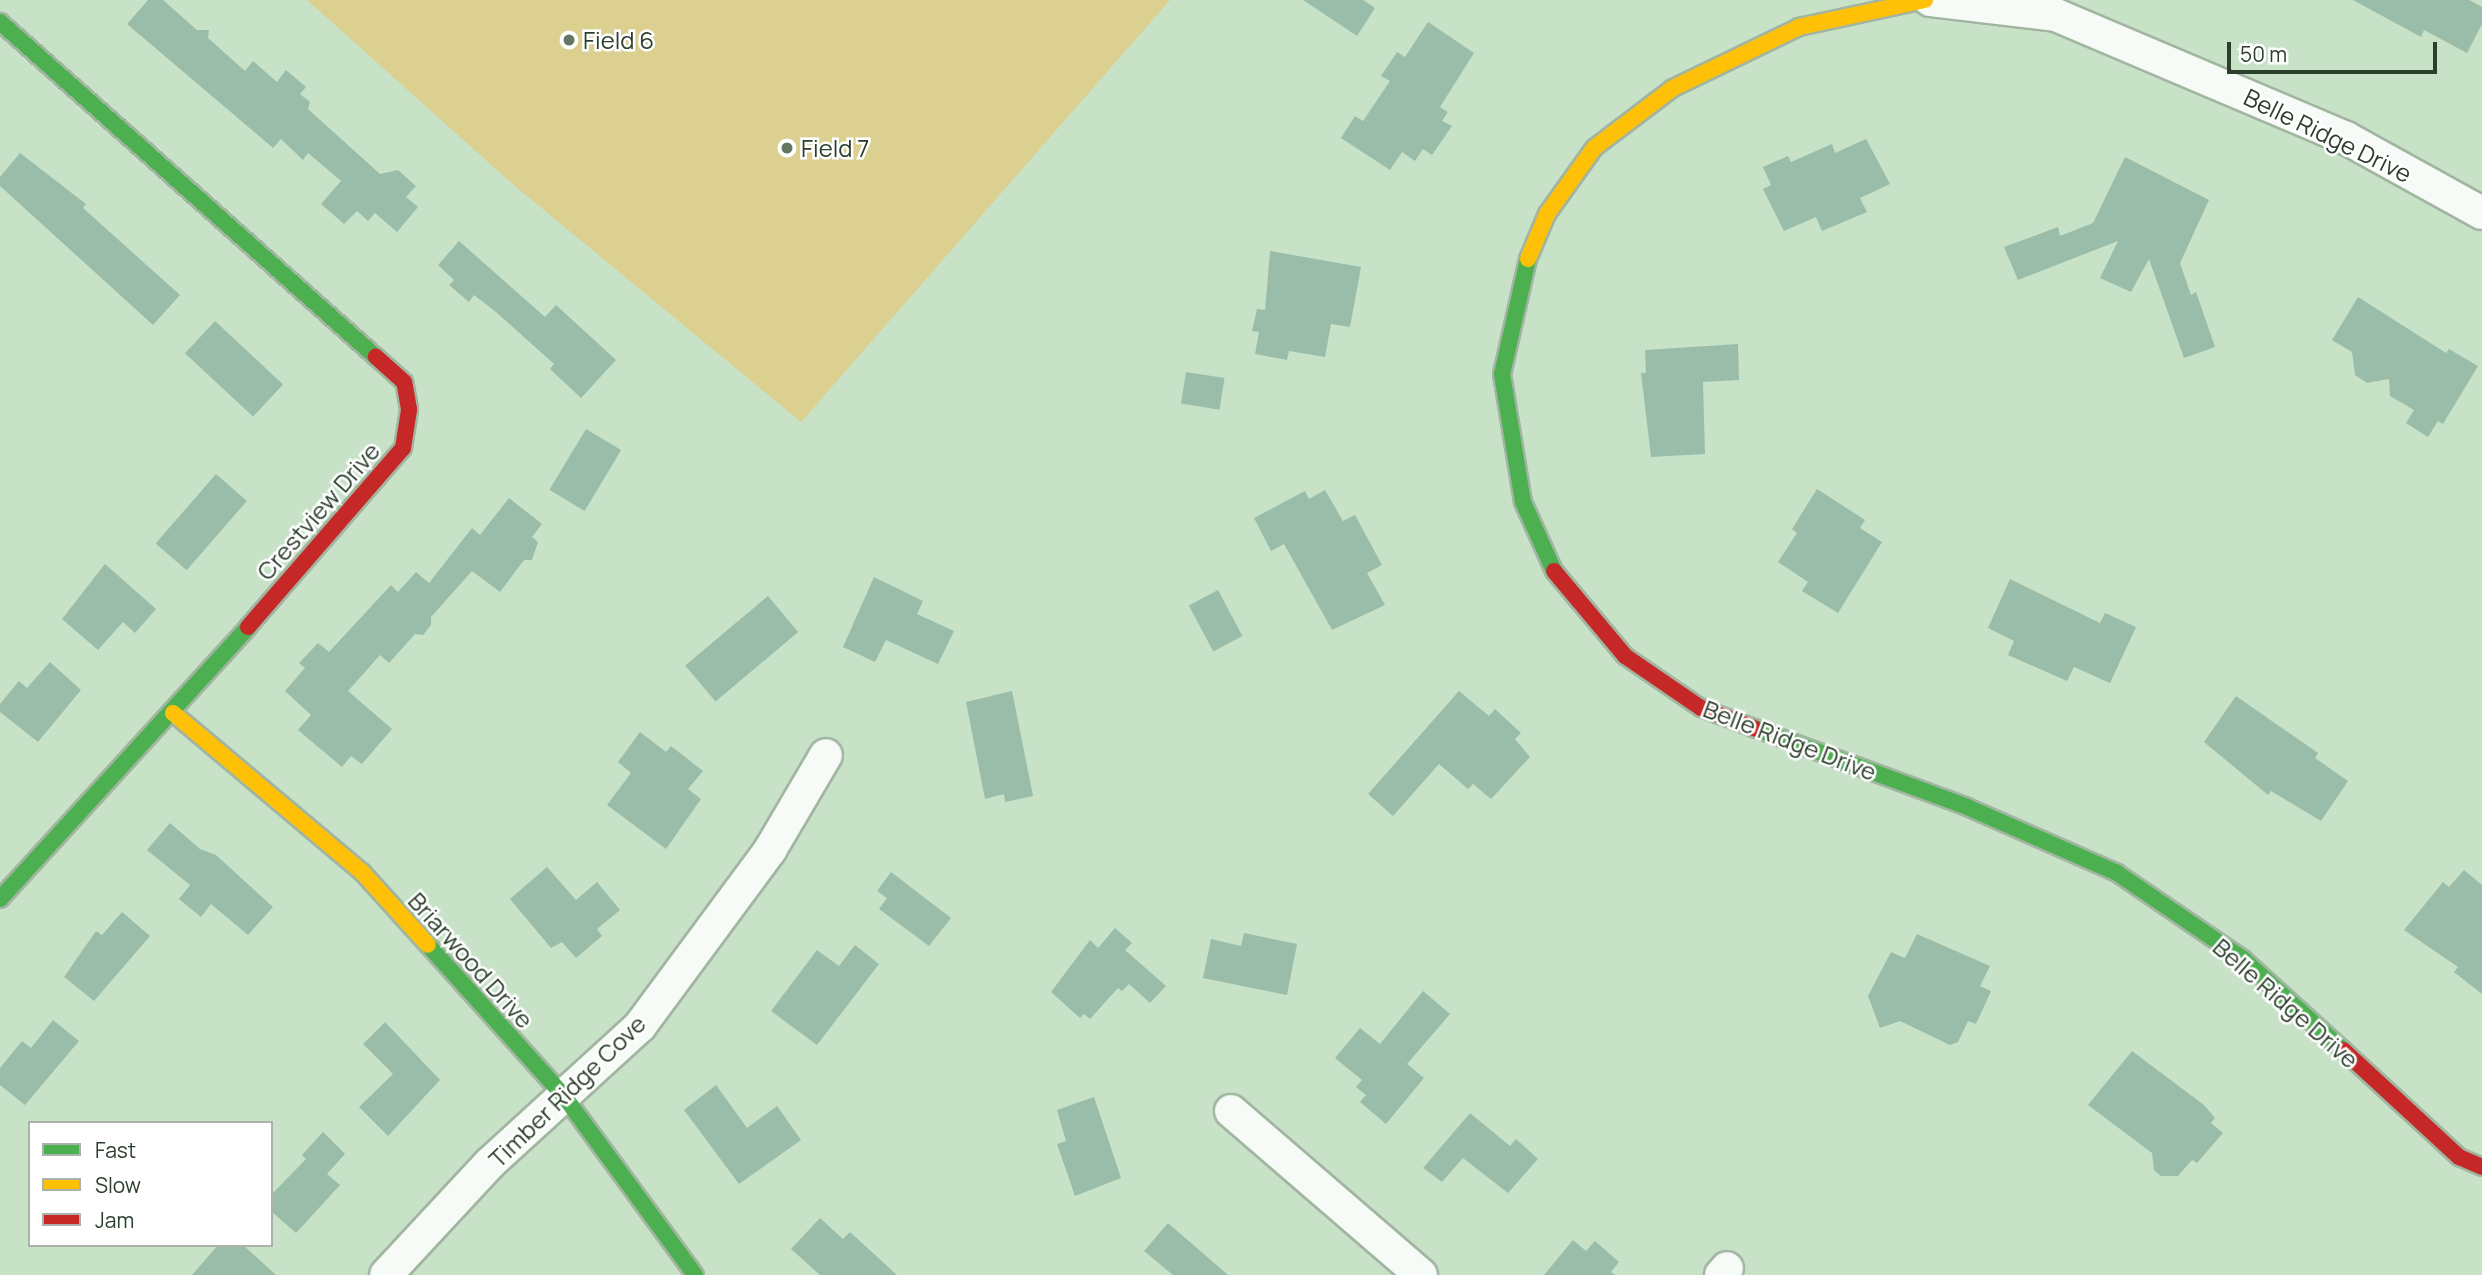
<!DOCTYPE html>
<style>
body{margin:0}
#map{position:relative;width:2482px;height:1275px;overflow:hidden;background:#c8e2c8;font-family:Manrope,sans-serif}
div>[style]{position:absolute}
.green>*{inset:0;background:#dcd090}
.building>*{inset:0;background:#99bda9;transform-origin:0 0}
.roads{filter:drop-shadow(2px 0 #a1b5a1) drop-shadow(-2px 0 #a1b5a1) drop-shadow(0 2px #a1b5a1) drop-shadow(0 -2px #a1b5a1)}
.street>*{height:32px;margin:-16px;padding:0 16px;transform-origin:16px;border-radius:16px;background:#f7fbf7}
.fast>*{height:16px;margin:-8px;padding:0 8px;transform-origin:8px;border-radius:8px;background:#4caf50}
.slow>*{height:16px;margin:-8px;padding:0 8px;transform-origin:8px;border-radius:8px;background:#ffc107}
.jam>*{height:16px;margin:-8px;padding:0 8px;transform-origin:8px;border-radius:8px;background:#c62828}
.dots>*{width:19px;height:19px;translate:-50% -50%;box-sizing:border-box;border:4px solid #fff;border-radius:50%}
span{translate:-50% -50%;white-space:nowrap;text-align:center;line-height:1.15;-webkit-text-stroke:5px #fff;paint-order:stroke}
.poi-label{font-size:24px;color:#2c3e2c}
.left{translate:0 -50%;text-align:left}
.street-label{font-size:24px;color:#2c3e2c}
.legend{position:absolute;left:28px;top:1121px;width:245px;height:126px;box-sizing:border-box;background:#fff;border:2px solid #abb2ab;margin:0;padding:9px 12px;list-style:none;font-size:21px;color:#2c3e2c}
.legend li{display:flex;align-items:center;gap:14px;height:35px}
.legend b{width:35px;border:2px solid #abb2ab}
.scale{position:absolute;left:2227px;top:42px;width:210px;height:32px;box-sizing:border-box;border:4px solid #2c3e2c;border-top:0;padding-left:9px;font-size:21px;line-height:24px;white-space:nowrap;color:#2c3e2c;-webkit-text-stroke:5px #fff;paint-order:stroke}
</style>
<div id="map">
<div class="green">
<i style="clip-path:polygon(307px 0,1170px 0,801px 422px,516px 187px)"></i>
</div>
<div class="building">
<i style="clip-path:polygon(148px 0,163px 0,197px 30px,209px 30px,208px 38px,245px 71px,253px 61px,277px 82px,286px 70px,306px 87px,300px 94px,310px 102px,308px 109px,380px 174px,398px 170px,416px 186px,406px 197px,418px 207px,397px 232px,375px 213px,368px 221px,357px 211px,344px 224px,321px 204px,341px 181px,308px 153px,303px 160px,281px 139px,273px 148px,127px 24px)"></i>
<i style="clip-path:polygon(1303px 0,1363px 0,1375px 8px,1357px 36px)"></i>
<i style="clip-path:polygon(2353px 0,2469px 0,2482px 7px,2482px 24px,2467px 53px,2424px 30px,2421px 37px)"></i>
<i style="clip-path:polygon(1428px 22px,1474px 53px,1440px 107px,1448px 112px,1442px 121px,1452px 126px,1432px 155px,1423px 149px,1415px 161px,1402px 152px,1390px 170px,1341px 138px,1355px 116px,1363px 121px,1390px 81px,1381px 76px,1397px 52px,1405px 57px)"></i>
<i style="clip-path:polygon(1866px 139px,1890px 184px,1860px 198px,1867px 212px,1822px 231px,1816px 217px,1784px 231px,1763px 189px,1771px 185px,1763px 167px,1788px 156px,1791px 162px,1832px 144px,1835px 153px)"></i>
<i style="clip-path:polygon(20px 153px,86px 204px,83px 208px,180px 295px,153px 325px,0 186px,0 177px)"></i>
<i style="clip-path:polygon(2125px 157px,2209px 200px,2180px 263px,2191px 295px,2196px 292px,2215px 347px,2184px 358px,2149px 259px,2131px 292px,2100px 278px,2118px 241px,2018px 280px,2004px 247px,2058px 227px,2060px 236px,2093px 223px)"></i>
<i style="clip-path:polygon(459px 241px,545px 317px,556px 305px,616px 360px,581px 398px,550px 369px,554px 364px,496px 312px,474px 295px,469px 302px,449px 285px,454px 280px,438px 265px)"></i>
<i style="clip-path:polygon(1270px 251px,1361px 267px,1350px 327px,1331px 324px,1325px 357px,1289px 351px,1287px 360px,1255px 354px,1259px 332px,1252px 331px,1257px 309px,1265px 310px)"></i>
<i style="clip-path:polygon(2358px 297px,2446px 353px,2449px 349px,2478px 366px,2443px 424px,2438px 421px,2428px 437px,2406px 423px,2414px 410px,2390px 396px,2389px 379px,2367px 383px,2355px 375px,2352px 352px,2332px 340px)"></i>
<i style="left:215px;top:321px;width:93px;height:44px;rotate:43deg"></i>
<i style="clip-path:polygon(1738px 344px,1739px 380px,1703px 382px,1705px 454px,1651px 457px,1641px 373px,1646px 373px,1645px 350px)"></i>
<i style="left:1186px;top:372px;width:39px;height:32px;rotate:9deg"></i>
<i style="left:586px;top:429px;width:41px;height:71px;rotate:31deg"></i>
<i style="left:216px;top:474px;width:41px;height:92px;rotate:41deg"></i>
<i style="clip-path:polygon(1817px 489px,1865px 520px,1860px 528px,1882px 542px,1838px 613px,1802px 591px,1808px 582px,1778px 562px,1797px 533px,1792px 529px)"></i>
<i style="clip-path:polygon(1325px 490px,1343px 521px,1355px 515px,1382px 565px,1367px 573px,1385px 605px,1332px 630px,1284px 544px,1271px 551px,1254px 518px,1305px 491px,1309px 499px)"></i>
<i style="clip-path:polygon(509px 498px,542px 524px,532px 537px,538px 542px,532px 560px,524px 560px,500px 592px,472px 571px,431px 617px,431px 625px,423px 635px,415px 634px,389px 663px,380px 655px,348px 691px,392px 729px,362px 764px,351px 756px,342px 767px,298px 730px,311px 715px,285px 691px,305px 668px,299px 663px,318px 643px,329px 652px,391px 585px,398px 592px,416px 572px,429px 583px,472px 528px,480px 535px)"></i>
<i style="clip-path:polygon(105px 564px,156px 609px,135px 633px,123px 622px,98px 650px,62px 619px)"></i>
<i style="clip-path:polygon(874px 577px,923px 601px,917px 614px,954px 631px,938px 664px,886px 640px,875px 662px,843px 647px)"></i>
<i style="clip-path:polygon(2010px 579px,2100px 623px,2105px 613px,2136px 627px,2110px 683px,2074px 667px,2067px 681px,2008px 655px,2014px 641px,1988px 628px)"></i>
<i style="left:1218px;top:590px;width:52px;height:33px;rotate:62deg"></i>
<i style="left:768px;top:596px;width:47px;height:108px;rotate:50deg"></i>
<i style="clip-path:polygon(50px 662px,81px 690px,38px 742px,0 712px,0 704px,19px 681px,27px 688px)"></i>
<i style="clip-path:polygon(1012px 691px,1033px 796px,1005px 802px,1004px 794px,985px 799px,966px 702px)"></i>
<i style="clip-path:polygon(1459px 691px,1489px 716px,1495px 709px,1521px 733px,1515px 739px,1530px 757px,1491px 799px,1473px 784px,1468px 789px,1439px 764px,1393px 816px,1368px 794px)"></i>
<i style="clip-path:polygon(2236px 696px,2318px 753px,2315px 758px,2348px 781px,2321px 821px,2271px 791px,2268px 795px,2204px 742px)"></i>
<i style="clip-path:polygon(640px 732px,666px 752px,671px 746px,703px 771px,688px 789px,701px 799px,666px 849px,607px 805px,631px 773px,618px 762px)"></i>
<i style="clip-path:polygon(170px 823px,200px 849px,216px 855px,273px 907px,248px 935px,211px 904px,201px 917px,179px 899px,190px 885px,147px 850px)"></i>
<i style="clip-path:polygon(547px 867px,576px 900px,597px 882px,620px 910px,597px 929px,602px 936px,576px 958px,562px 942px,551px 948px,510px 899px)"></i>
<i style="clip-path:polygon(2464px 870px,2482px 885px,2482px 994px,2454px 972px,2458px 967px,2404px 930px,2443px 882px,2449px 887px)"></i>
<i style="clip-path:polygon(891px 872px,951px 918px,929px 946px,879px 909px,887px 898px,877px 891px)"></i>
<i style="clip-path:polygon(122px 912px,150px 936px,94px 1001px,64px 977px,96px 931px,102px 935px)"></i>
<i style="clip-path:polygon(1115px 928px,1132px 943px,1125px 950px,1166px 986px,1150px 1003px,1129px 984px,1122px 991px,1118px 988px,1090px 1019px,1084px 1014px,1080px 1018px,1051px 992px,1090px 940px,1098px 948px)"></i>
<i style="clip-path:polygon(1244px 933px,1297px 944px,1287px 995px,1203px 978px,1211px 939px,1241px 946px)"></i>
<i style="clip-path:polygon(1917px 934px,1990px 966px,1980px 986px,1991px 991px,1976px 1024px,1968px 1021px,1958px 1042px,1950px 1045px,1900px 1021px,1880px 1028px,1868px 996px,1891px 952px,1905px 958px)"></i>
<i style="clip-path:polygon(855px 945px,879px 964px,817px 1045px,771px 1011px,817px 950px,839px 966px)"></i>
<i style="clip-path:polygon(1423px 991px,1450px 1014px,1407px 1064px,1424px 1078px,1386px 1124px,1360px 1102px,1366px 1095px,1356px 1087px,1362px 1080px,1335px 1058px,1360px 1028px,1380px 1044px)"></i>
<i style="clip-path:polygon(53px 1020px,79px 1041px,25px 1105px,0 1085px,0 1068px,22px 1041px,31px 1048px)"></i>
<i style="clip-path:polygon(385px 1022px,440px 1080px,388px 1136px,359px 1107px,393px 1074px,363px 1044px)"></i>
<i style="clip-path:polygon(2132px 1051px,2204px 1105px,2215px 1118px,2211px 1123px,2223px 1133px,2197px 1163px,2192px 1160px,2178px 1176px,2161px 1176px,2154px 1170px,2152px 1153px,2088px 1105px)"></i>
<i style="clip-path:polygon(716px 1085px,747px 1128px,777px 1106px,801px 1140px,739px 1184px,684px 1110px)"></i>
<i style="clip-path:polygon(1094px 1097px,1121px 1178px,1075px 1196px,1057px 1144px,1066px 1141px,1057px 1110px)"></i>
<i style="clip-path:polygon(1470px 1113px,1510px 1146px,1516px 1139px,1538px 1159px,1508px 1193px,1463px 1158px,1442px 1182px,1423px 1168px)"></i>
<i style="clip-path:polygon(323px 1132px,345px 1154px,327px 1174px,340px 1185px,296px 1233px,271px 1211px,271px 1195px,306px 1159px,302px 1155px)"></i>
<i style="clip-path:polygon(820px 1218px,843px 1239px,850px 1232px,897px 1275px,820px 1275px,791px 1249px)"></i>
<i style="clip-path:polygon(1168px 1223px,1228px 1275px,1173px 1275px,1144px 1251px)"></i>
<i style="clip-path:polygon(1573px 1240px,1586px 1251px,1595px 1241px,1619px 1262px,1611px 1272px,1615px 1275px,1544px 1275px)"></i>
<i style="clip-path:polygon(218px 1245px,243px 1245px,276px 1275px,192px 1275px)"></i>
</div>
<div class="roads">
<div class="street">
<i style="left:1930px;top:0;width:127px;rotate:6.8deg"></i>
<i style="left:2056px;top:15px;width:315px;rotate:23deg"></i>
<i style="left:2346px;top:138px;width:155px;rotate:28.9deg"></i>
<i style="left:1231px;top:1111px;width:251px;rotate:40.8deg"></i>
<i style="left:386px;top:1275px;width:151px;rotate:-47.1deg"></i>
<i style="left:489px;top:1164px;width:205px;rotate:-42.4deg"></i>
<i style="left:640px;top:1026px;width:219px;rotate:-53.5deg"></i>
<i style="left:770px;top:850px;width:110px;rotate:-59.5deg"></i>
<i style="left:1721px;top:1275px;width:9px;rotate:-49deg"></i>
</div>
<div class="fast">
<i style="left:0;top:22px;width:504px;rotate:41.7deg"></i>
<i style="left:1528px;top:259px;width:118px;rotate:102.7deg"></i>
<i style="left:1502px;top:374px;width:130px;rotate:80.7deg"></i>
<i style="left:1523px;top:502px;width:76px;rotate:65.8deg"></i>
<i style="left:1754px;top:728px;width:227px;rotate:20.3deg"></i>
<i style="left:1967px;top:807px;width:164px;rotate:23.7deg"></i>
<i style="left:2117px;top:873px;width:153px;rotate:34.3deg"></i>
<i style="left:2243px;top:959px;width:135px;rotate:42.3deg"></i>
<i style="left:0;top:899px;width:368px;rotate:-47.6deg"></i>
<i style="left:428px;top:945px;width:203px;rotate:48deg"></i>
<i style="left:564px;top:1096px;width:222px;rotate:53.8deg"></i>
</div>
<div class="slow">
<i style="left:1528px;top:259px;width:49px;rotate:-67.1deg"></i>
<i style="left:1547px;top:214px;width:81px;rotate:-54.5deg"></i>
<i style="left:1594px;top:148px;width:99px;rotate:-37.2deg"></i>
<i style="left:1673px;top:88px;width:140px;rotate:-25.8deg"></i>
<i style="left:1799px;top:27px;width:129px;rotate:-12.1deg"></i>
<i style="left:173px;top:713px;width:247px;rotate:40.1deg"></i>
<i style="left:362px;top:872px;width:98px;rotate:47.9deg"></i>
</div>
<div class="jam">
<i style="left:1554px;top:571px;width:111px;rotate:50.1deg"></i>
<i style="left:1625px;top:656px;width:92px;rotate:34.4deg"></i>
<i style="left:1701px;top:708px;width:57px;rotate:20.7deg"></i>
<i style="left:248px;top:627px;width:237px;rotate:-49.1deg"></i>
<i style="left:403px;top:448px;width:39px;rotate:-81deg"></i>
<i style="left:409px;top:409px;width:27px;rotate:-100deg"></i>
<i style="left:404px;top:382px;width:38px;rotate:-138deg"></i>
<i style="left:2343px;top:1050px;width:158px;rotate:42.7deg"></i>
<i style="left:2459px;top:1157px;width:25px;rotate:23deg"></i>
</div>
</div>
<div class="dots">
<i style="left:569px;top:40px;background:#637763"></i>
<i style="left:787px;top:148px;background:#637763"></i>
</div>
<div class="poi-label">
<span class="left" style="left:583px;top:40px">Field 6</span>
<span class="left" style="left:801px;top:148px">Field 7</span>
</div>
<div class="street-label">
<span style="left:2328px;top:135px;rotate:26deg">Belle Ridge Drive</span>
<span style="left:318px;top:511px;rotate:-49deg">Crestview Drive</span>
<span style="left:1790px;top:740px;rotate:21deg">Belle Ridge Drive</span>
<span style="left:471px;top:960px;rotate:48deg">Briarwood Drive</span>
<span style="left:2286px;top:1003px;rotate:41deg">Belle Ridge Drive</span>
<span style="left:567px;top:1091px;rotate:-44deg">Timber Ridge Cove</span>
</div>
<ul class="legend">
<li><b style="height:9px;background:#4caf50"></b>Fast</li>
<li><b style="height:9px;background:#ffc107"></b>Slow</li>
<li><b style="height:9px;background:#c62828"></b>Jam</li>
</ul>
<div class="scale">50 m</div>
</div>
